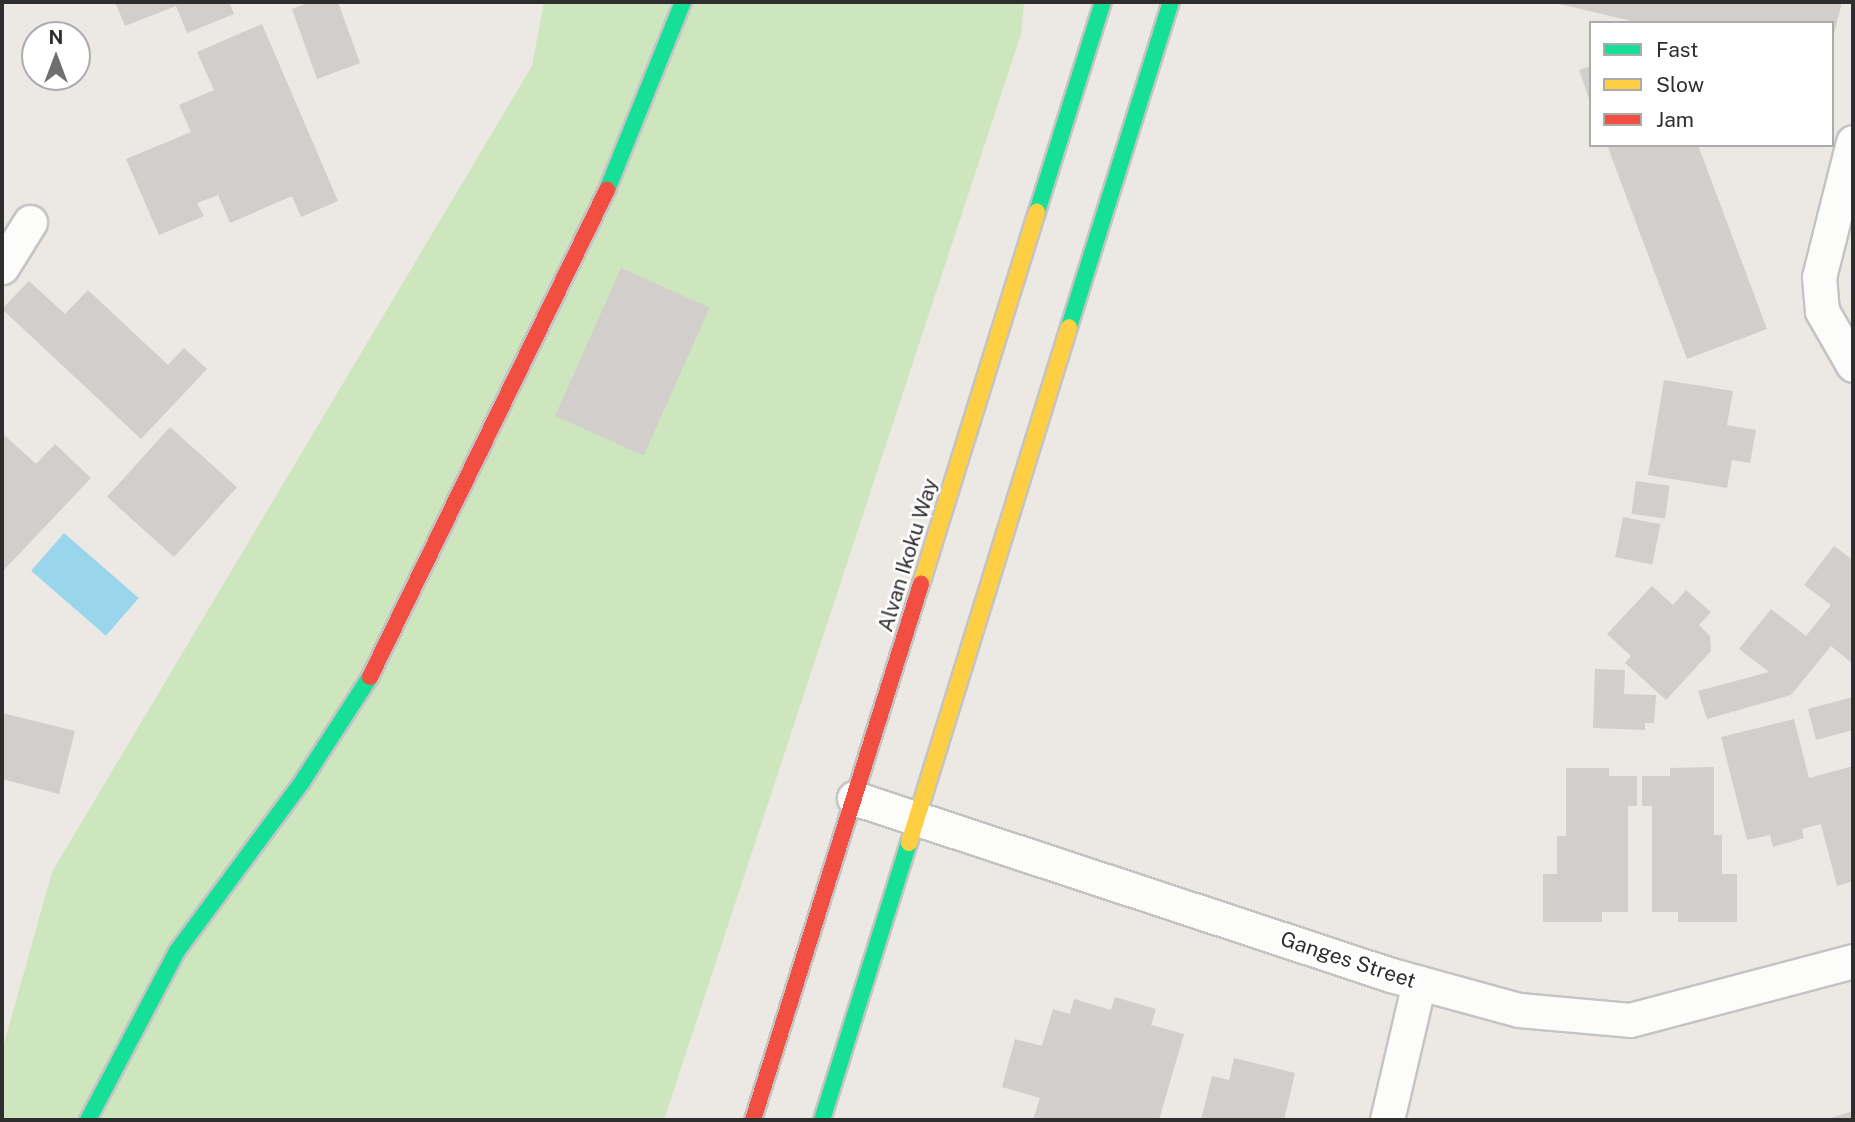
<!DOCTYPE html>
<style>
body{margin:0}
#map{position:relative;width:1855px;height:1122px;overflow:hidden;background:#ece8e4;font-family:"Public Sans",sans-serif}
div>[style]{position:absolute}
.green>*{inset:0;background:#cee6be}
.water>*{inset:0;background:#99d6ec;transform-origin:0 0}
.building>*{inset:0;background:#d1cecb;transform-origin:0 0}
.roads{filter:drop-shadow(2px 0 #c5c4c5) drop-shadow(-2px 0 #c5c4c5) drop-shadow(0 2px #c5c4c5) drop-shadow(0 -2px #c5c4c5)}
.street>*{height:33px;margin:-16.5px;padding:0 16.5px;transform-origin:16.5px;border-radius:16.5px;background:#fcfcfb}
.fast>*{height:16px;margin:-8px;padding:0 8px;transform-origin:8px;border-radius:8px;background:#16e098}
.slow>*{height:16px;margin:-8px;padding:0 8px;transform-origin:8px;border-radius:8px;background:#ffcf43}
.jam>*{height:16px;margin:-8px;padding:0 8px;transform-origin:8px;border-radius:8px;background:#f24e42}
span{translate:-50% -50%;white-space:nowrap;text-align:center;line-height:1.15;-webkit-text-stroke:5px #fff;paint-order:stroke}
.street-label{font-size:21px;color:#2e2e2e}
.frame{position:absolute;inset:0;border:4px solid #2e2e2e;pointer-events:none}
.legend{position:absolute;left:1589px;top:21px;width:245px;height:126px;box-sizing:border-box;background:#fff;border:2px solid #ababab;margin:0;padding:9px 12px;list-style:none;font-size:21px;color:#2e2e2e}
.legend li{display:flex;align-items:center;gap:14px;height:35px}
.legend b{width:35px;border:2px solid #ababab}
.north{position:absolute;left:21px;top:21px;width:70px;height:70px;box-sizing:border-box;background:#fff;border:2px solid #ababab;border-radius:50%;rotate:0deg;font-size:19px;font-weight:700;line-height:28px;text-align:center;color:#2e2e2e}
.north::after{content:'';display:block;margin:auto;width:24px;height:32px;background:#706f6e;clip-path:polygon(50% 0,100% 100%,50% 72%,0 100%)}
</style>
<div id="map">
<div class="green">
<i style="clip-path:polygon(544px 2px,1024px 2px,1021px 34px,664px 1120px,2px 1120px,2px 1051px,52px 872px,532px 66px)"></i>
</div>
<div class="water">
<i style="left:64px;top:533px;width:99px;height:50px;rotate:41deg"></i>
</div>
<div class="building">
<i style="clip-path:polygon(115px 2px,229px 2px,234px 14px,187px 33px,176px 6px,125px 26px)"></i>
<i style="clip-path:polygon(311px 2px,338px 2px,360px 63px,317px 79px,292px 9px)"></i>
<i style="clip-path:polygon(1551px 2px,1842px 2px,1833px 38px,1832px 23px,1640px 23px)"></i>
<i style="clip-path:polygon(262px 24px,338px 201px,301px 217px,292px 196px,230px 223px,218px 195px,197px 203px,204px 216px,159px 235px,126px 159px,191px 132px,179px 105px,214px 90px,197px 52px)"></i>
<i style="clip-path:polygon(1591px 66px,1591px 102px,1590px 102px,1579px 70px)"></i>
<i style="clip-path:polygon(1607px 145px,1698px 145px,1767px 329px,1687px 359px)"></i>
<i style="left:621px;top:268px;width:97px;height:162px;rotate:24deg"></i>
<i style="clip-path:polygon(29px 281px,65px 314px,88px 290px,168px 365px,184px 348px,207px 369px,141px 439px,2px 309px)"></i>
<i style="clip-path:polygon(1664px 380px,1733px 391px,1727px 425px,1756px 430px,1750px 463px,1732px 460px,1727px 488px,1648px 475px)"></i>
<i style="left:170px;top:427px;width:90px;height:94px;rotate:42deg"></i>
<i style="clip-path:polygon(2px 433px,36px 464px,55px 444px,91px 478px,2px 572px)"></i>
<i style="left:1636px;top:481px;width:34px;height:33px;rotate:8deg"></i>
<i style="left:1623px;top:517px;width:38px;height:41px;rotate:11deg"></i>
<i style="clip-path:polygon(1834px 546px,1853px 560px,1853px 664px,1831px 646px,1791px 695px,1707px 719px,1698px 691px,1769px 672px,1739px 649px,1771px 609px,1806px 636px,1831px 605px,1804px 585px)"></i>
<i style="clip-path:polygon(1652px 586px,1673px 605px,1686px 590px,1711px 612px,1699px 625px,1710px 636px,1711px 651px,1666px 700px,1625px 663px,1631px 656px,1607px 634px)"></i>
<i style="clip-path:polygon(1595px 669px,1625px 670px,1624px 694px,1656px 695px,1654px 723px,1645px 723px,1645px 730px,1593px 728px)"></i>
<i style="clip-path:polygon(1853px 697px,1853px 730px,1816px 740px,1808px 709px)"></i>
<i style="clip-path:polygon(2px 713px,75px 731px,59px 794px,2px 779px)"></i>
<i style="clip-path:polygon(1794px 719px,1809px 778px,1853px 766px,1853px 881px,1837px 886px,1821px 824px,1802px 829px,1804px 838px,1773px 847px,1770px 835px,1747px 840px,1721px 737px)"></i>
<i style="clip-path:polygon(1714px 767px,1714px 835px,1722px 835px,1722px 874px,1737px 874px,1737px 922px,1678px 922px,1678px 912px,1652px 912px,1652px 806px,1642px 806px,1642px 776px,1670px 776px,1670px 768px)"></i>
<i style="clip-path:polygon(1566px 768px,1609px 768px,1609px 776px,1637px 776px,1637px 806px,1628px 806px,1628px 912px,1602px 912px,1602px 922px,1543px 922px,1543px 874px,1557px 874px,1557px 836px,1566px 836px)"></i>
<i style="clip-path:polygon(1115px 997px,1156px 1009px,1151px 1025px,1184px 1034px,1159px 1120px,1033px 1120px,1040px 1098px,1002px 1087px,1015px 1039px,1042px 1046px,1053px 1009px,1070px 1014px,1074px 999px,1111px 1010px)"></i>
<i style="clip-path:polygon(1234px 1058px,1295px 1073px,1284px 1120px,1201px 1120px,1212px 1076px,1229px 1080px)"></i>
<i style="clip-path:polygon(1853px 1111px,1853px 1120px,1825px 1120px)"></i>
</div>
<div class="roads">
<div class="street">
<i style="left:1853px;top:142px;width:139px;rotate:104.1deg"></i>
<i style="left:1819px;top:277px;width:34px;rotate:85deg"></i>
<i style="left:1822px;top:311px;width:62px;rotate:60.1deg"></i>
<i style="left:2px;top:267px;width:53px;rotate:-58.1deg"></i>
<i style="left:854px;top:798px;width:565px;rotate:18.24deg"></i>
<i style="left:1391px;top:975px;width:133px;rotate:15.3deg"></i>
<i style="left:1519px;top:1010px;width:111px;rotate:5.1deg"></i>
<i style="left:1630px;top:1020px;width:231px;rotate:-14.8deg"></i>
<i style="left:1387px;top:1120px;width:141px;rotate:-76.9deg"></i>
</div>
<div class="fast">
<i style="left:607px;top:190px;width:203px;rotate:-68deg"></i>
<i style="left:1037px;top:212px;width:220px;rotate:-72.6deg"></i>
<i style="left:1069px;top:327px;width:341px;rotate:-72.6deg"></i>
<i style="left:88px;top:1120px;width:191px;rotate:-62.2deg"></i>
<i style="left:177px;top:951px;width:210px;rotate:-53.5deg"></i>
<i style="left:302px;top:782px;width:125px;rotate:-57.1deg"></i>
<i style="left:822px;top:1120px;width:290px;rotate:-72.6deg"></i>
</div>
<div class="slow">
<i style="left:921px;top:584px;width:390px;rotate:-72.7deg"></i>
<i style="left:909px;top:843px;width:540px;rotate:-72.77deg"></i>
</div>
<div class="jam">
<i style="left:370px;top:677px;width:542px;rotate:-64.05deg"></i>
<i style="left:753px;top:1120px;width:562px;rotate:-72.6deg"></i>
</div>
</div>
<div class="street-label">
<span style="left:908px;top:555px;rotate:-73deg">Alvan Ikoku Way</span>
<span style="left:1348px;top:960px;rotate:18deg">Ganges Street</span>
</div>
<div class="frame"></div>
<ul class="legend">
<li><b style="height:9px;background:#16e098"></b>Fast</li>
<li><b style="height:9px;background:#ffcf43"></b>Slow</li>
<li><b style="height:9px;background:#f24e42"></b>Jam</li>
</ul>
<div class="north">N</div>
</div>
